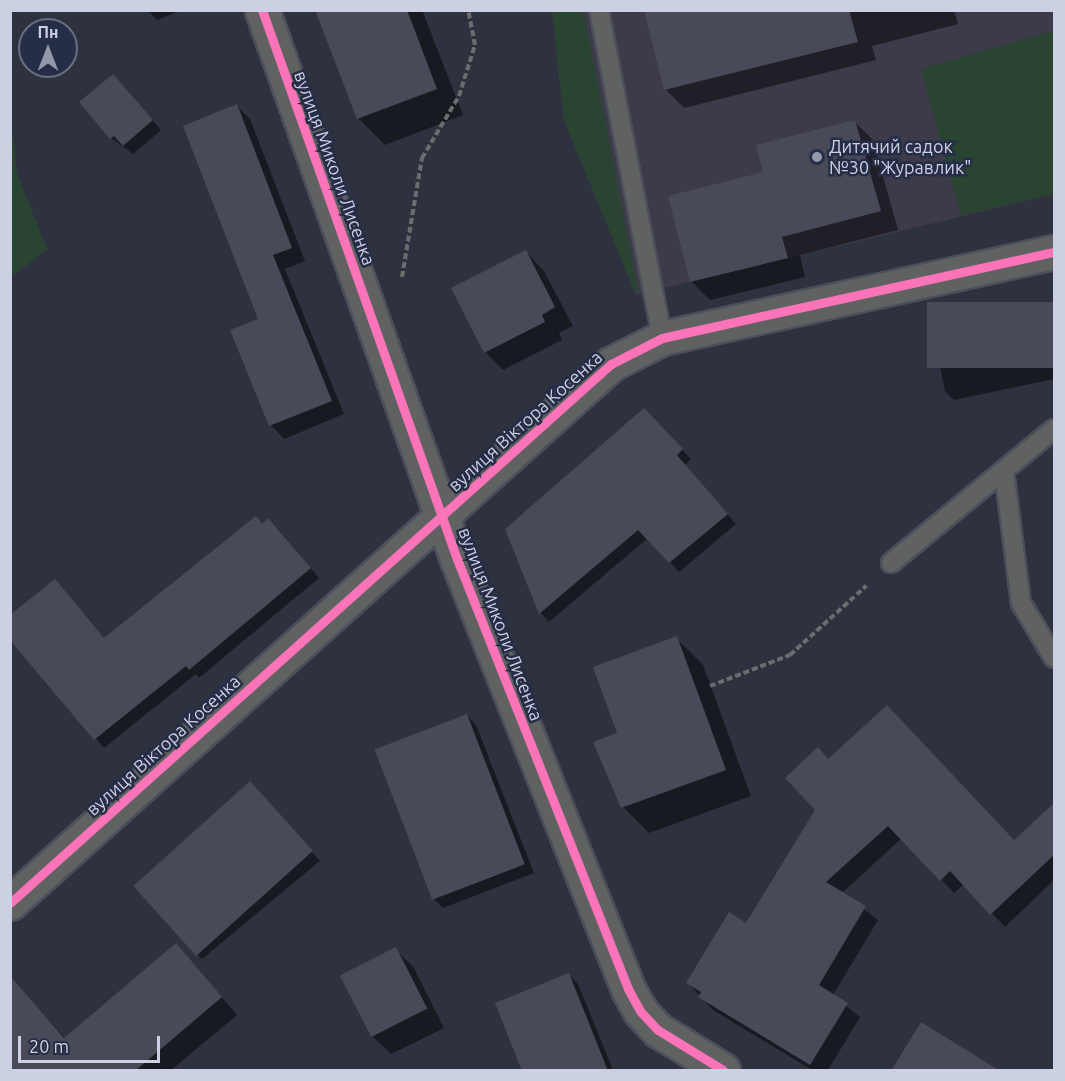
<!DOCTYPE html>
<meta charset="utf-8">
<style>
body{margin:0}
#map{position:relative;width:1065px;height:1081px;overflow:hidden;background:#2e323f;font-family:Ubuntu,sans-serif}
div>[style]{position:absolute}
.education>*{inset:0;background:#3d3a49}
.green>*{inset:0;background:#294532}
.shadow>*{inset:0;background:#0007}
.building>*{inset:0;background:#484b57;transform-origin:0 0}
.path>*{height:4px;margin-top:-2px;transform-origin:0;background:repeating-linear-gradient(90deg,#6a6c6e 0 6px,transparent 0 9px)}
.roads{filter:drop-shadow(2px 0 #4c4f5b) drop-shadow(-2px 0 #4c4f5b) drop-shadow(0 2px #4c4f5b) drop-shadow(0 -2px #4c4f5b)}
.service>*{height:18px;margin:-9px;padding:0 9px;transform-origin:9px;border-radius:9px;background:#5f6260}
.minor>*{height:33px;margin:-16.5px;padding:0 16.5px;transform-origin:16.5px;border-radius:16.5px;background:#5f6260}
.cycleway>*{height:9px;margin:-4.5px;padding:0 4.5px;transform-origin:4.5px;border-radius:4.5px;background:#fb73b8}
.dots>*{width:16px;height:16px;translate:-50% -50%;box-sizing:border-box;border:3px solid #262e47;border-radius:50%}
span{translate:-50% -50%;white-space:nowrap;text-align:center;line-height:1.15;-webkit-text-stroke:5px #262e47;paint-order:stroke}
.poi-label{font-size:18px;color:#cbd1e2}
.left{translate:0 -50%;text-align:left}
.street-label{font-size:18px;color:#cbd1e2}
.frame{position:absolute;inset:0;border:12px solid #cbd1e2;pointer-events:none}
.north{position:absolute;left:18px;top:18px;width:60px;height:60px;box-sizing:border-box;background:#262e47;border:2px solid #686f85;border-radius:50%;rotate:0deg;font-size:16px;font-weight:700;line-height:24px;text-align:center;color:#cbd1e2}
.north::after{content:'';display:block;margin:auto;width:21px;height:27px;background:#9499a9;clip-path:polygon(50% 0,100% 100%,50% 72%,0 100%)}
.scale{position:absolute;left:18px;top:1036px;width:142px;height:27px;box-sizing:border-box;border:3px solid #cbd1e2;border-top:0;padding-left:8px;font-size:18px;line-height:21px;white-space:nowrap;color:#cbd1e2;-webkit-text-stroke:4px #262e47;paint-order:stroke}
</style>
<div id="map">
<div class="education">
<i style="clip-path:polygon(552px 11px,1054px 11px,1054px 194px,636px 295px,564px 120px)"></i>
</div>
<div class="green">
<i style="clip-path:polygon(552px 11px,583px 11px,638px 290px,636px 295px,564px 120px)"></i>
<i style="clip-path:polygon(1054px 31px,1054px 194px,961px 215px,921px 69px)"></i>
<i style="clip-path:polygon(11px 119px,17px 174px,47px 249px,11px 277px)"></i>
</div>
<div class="shadow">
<i style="clip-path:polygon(148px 10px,182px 10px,157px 20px)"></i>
<i style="clip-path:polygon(317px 10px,422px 10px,463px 115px,385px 145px,359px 119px)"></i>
<i style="clip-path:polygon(646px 10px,954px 10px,958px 24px,872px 46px,876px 60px,684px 108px,665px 89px)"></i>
<i style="clip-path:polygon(122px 85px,161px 130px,133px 154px,111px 138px,81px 102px)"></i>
<i style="clip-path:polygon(237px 106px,250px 119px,305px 261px,285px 269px,344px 414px,284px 439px,271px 425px,232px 331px,259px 320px)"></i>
<i style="clip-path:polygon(855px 122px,873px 140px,898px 230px,800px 255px,805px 277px,710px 300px,691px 281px,764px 173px)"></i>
<i style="clip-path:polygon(526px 252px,544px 271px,573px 326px,559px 333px,562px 340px,503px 370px,485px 352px)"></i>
<i style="clip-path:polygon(1054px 303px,1054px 379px,954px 400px,945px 391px,932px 329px)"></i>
<i style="clip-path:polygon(644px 410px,691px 459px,685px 465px,736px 524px,679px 572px,648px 538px,549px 622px,541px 613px,507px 530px)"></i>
<i style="clip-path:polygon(263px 525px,278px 529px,319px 578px,199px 678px,196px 674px,104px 748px,10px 637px,55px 581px,105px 639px)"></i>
<i style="clip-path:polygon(676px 638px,703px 665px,751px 796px,649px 833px,623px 807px,619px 734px)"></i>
<i style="clip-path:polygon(467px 715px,476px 725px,534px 873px,443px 908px,434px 899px)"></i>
<i style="clip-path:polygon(828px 760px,1015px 842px,1054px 805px,1054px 880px,1005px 927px,964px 884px,954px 893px,902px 838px,842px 893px,878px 920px,833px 995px,860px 1017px,828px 1070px,812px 1070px,713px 1010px,688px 983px,747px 926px,817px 810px)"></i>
<i style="clip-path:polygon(259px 792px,320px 861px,202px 959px,193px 950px)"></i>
<i style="clip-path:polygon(176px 945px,237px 1015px,171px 1070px,10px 1070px,10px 978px,66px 1039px)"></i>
<i style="clip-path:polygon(395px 949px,414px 968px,444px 1028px,391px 1054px,372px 1036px)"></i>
<i style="clip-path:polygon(569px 975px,578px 984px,613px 1070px,523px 1070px)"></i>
</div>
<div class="building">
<i style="clip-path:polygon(315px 10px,407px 10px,437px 89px,357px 119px)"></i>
<i style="clip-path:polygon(644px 10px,849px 10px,858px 42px,664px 90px)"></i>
<i style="clip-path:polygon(113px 74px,153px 120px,123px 146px,114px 136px,110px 139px,79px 102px)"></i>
<i style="clip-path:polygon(237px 104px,292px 248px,273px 255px,332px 401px,269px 426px,230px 330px,258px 319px,183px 126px)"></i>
<i style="clip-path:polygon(855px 120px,881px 211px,782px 237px,788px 258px,690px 282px,668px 196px,763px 172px,756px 145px)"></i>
<i style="clip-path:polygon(526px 250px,555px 307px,542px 315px,545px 322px,484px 353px,451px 288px)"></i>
<i style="left:1054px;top:302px;width:66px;height:127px;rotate:90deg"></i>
<i style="clip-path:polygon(644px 408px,683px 449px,677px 455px,728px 514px,669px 563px,638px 530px,539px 614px,505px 529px)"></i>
<i style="clip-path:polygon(256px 516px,262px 524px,268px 518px,311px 568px,189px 670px,186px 666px,94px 740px,10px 640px,10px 615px,55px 579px,104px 638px)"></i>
<i style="clip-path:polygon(677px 636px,726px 770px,621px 808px,593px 742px,617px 733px,593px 667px)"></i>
<i style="clip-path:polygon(887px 705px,1014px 840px,1054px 803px,1054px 855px,990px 915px,950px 871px,940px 881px,888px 826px,826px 882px,866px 906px,819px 985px,848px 1003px,810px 1065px,698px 997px,701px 992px,686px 983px,729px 912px,746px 923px,815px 810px,785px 778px,818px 747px,828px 759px)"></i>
<i style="left:467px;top:714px;width:161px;height:99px;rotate:69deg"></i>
<i style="left:250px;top:781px;width:94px;height:157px;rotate:48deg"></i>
<i style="clip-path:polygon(176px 943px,222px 997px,135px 1071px,10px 1071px,10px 976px,64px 1038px)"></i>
<i style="left:396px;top:947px;width:69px;height:63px;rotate:63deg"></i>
<i style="clip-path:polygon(569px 973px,608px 1071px,522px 1071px,495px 1003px)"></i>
<i style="clip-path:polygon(921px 1022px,1000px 1071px,891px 1071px)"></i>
</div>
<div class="path">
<i style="left:402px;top:277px;width:121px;rotate:-80.5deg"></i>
<i style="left:422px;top:158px;width:72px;rotate:-59.2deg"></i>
<i style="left:459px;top:96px;width:53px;rotate:-72.6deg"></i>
<i style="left:475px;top:45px;width:36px;rotate:-101deg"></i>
<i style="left:710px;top:686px;width:86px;rotate:-21.2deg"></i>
<i style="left:790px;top:655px;width:103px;rotate:-42.2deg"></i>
</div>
<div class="roads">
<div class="service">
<i style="left:599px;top:10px;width:334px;rotate:79.1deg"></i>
<i style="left:1004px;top:471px;width:133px;rotate:82.7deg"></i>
<i style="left:1021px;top:603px;width:64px;rotate:59deg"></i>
<i style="left:891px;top:563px;width:211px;rotate:-39.4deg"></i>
</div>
<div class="minor">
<i style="left:262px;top:10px;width:583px;rotate:70.45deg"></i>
<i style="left:457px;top:559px;width:463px;rotate:68.3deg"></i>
<i style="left:628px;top:989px;width:25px;rotate:61deg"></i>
<i style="left:640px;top:1011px;width:26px;rotate:47deg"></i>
<i style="left:658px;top:1030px;width:76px;rotate:31.6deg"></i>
<i style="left:10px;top:903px;width:807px;rotate:-41.89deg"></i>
<i style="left:611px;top:364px;width:57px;rotate:-27deg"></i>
<i style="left:662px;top:338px;width:401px;rotate:-12.4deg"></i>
</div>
</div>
<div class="cycleway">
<i style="left:262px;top:10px;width:583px;rotate:70.45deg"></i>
<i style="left:457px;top:559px;width:463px;rotate:68.3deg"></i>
<i style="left:628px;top:989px;width:25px;rotate:61deg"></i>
<i style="left:640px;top:1011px;width:26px;rotate:47deg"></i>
<i style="left:658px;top:1030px;width:76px;rotate:31.6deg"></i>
<i style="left:10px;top:903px;width:807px;rotate:-41.89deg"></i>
<i style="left:611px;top:364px;width:57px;rotate:-27deg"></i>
<i style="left:662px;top:338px;width:401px;rotate:-12.4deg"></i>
</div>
<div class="dots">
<i style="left:817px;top:157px;background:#9499a9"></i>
</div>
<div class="poi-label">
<span class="left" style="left:829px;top:157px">Дитячий садок<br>№30 "Журавлик"</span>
</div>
<div class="street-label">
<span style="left:335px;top:168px;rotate:70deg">вулиця Миколи Лисенка</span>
<span style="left:525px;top:421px;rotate:-42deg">вулиця Віктора Косенка</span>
<span style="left:501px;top:624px;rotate:69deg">вулиця Миколи Лисенка</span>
<span style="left:163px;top:745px;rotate:-42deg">вулиця Віктора Косенка</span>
</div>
<div class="frame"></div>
<div class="north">Пн</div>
<div class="scale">20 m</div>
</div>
